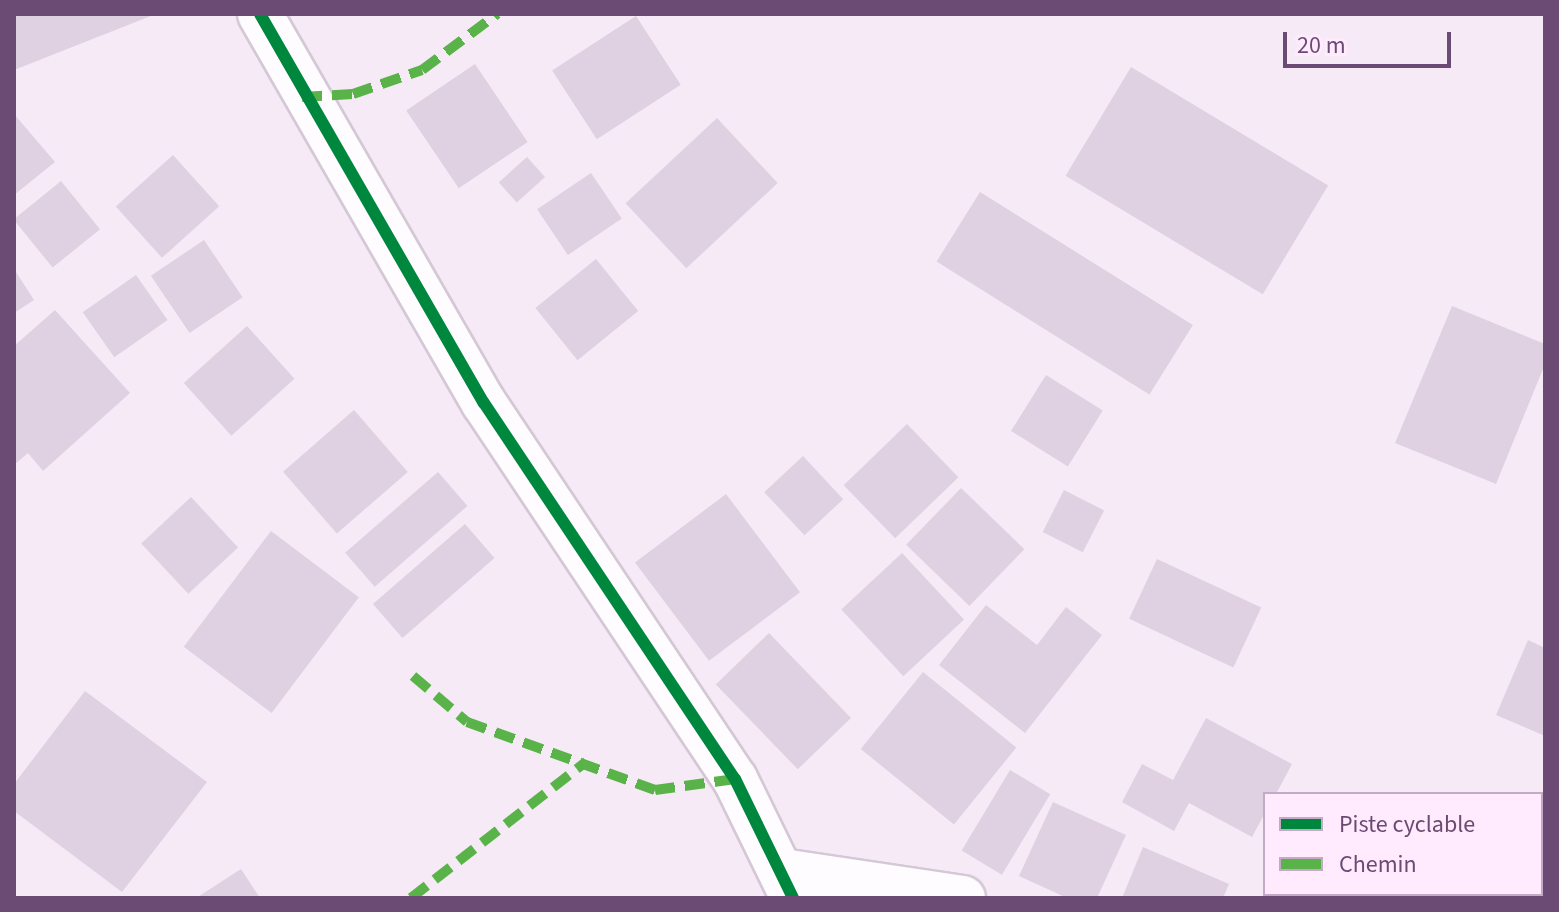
<!DOCTYPE html>
<style>
body{margin:0}
#map{position:relative;width:1559px;height:912px;overflow:hidden;background:#f6eaf6;font-family:"Source Sans 3",sans-serif}
div>[style]{position:absolute}
.building>*{inset:0;background:#e0d1e2;transform-origin:0 0}
.roads{filter:drop-shadow(2px 0 #d4c8d6) drop-shadow(-2px 0 #d4c8d6) drop-shadow(0 2px #d4c8d6) drop-shadow(0 -2px #d4c8d6)}
.street>*{height:44px;margin:-22px;padding:0 22px;transform-origin:22px;border-radius:22px;background:#fefcfe}
.quiet>*{height:10px;margin-top:-5px;transform-origin:0;background:repeating-linear-gradient(90deg,#59b349 0 20px,transparent 0 30px)}
.cycleway>*{height:12px;margin:-6px;padding:0 6px;transform-origin:6px;border-radius:6px;background:#00873e}
span{translate:-50% -50%;white-space:nowrap;text-align:center;line-height:1.15;-webkit-text-stroke:6px #ffeafe;paint-order:stroke}
.frame{position:absolute;inset:0;border:16px solid #6b4a73;pointer-events:none}
.legend{position:absolute;left:1263px;top:792px;width:280px;height:104px;box-sizing:border-box;background:#ffeafe;border:2px solid #c4aac6;margin:0;padding:10px 14px;list-style:none;font-size:24px;color:#6b4a73}
.legend li{display:flex;align-items:center;gap:16px;height:40px}
.legend b{width:40px;border:2px solid #c4aac6}
.scale{position:absolute;left:1283px;top:32px;width:168px;height:36px;box-sizing:border-box;border:4px solid #6b4a73;border-top:0;padding-left:10px;font-size:24px;line-height:28px;white-space:nowrap;color:#6b4a73;-webkit-text-stroke:6px #ffeafe;paint-order:stroke}
</style>
<div id="map">
<div class="building">
<i style="clip-path:polygon(14px 14px,156px 14px,14px 70px)"></i>
<i style="left:636px;top:16px;width:82px;height:100px;rotate:57deg"></i>
<i style="left:475px;top:64px;width:94px;height:83px;rotate:56deg"></i>
<i style="left:1131px;top:67px;width:230px;height:127px;rotate:31deg"></i>
<i style="clip-path:polygon(14px 114px,55px 162px,14px 195px)"></i>
<i style="left:717px;top:118px;width:89px;height:125px;rotate:47deg"></i>
<i style="left:173px;top:155px;width:69px;height:77px;rotate:48deg"></i>
<i style="left:527px;top:157px;width:27px;height:38px;rotate:48deg"></i>
<i style="left:591px;top:173px;width:55px;height:65px;rotate:56deg"></i>
<i style="left:61px;top:181px;width:62px;height:61px;rotate:51deg"></i>
<i style="left:980px;top:192px;width:251px;height:82px;rotate:32deg"></i>
<i style="left:204px;top:240px;width:69px;height:64px;rotate:56deg"></i>
<i style="left:596px;top:259px;width:67px;height:78px;rotate:51deg"></i>
<i style="clip-path:polygon(14px 269px,34px 300px,14px 313px)"></i>
<i style="left:136px;top:275px;width:55px;height:65px;rotate:55deg"></i>
<i style="clip-path:polygon(1452px 306px,1545px 344px,1545px 364px,1496px 484px,1395px 443px)"></i>
<i style="clip-path:polygon(55px 310px,130px 393px,43px 471px,28px 453px,14px 465px,14px 346px)"></i>
<i style="left:247px;top:326px;width:71px;height:85px;rotate:48deg"></i>
<i style="left:1046px;top:375px;width:67px;height:66px;rotate:32deg"></i>
<i style="left:354px;top:410px;width:82px;height:94px;rotate:49deg"></i>
<i style="left:907px;top:424px;width:74px;height:88px;rotate:46deg"></i>
<i style="left:803px;top:456px;width:59px;height:53px;rotate:47deg"></i>
<i style="left:438px;top:472px;width:45px;height:123px;rotate:49deg"></i>
<i style="left:961px;top:488px;width:88px;height:79px;rotate:44deg"></i>
<i style="left:1064px;top:490px;width:45px;height:47px;rotate:27deg"></i>
<i style="left:726px;top:494px;width:123px;height:114px;rotate:53deg"></i>
<i style="left:191px;top:497px;width:69px;height:68px;rotate:47deg"></i>
<i style="left:465px;top:524px;width:45px;height:122px;rotate:49deg"></i>
<i style="left:271px;top:531px;width:110px;height:145px;rotate:37deg"></i>
<i style="left:902px;top:553px;width:91px;height:83px;rotate:47deg"></i>
<i style="left:1157px;top:559px;width:115px;height:66px;rotate:25deg"></i>
<i style="clip-path:polygon(986px 605px,1037px 645px,1066px 607px,1102px 635px,1025px 733px,939px 665px)"></i>
<i style="left:769px;top:633px;width:118px;height:74px;rotate:46deg"></i>
<i style="clip-path:polygon(1528px 640px,1545px 648px,1545px 736px,1496px 715px)"></i>
<i style="left:923px;top:672px;width:120px;height:99px;rotate:39deg"></i>
<i style="clip-path:polygon(85px 691px,207px 782px,122px 892px,14px 811px,14px 784px)"></i>
<i style="clip-path:polygon(1206px 718px,1292px 764px,1276px 794px,1265px 794px,1265px 813px,1252px 837px,1189px 803px,1174px 831px,1122px 802px,1142px 764px,1173px 780px)"></i>
<i style="left:1010px;top:770px;width:47px;height:94px;rotate:31deg"></i>
<i style="clip-path:polygon(1053px 802px,1126px 835px,1097px 898px,1067px 898px,1019px 876px)"></i>
<i style="clip-path:polygon(1143px 847px,1229px 884px,1223px 898px,1122px 898px)"></i>
<i style="clip-path:polygon(241px 869px,260px 898px,196px 898px)"></i>
</div>
<div class="roads">
<div class="street">
<i style="left:260px;top:14px;width:449px;rotate:60.1deg"></i>
<i style="left:484px;top:403px;width:452px;rotate:56.3deg"></i>
<i style="left:735px;top:779px;width:132px;rotate:64deg"></i>
<i style="left:782px;top:871px;width:183px;rotate:8.5deg"></i>
</div>
</div>
<div class="quiet">
<i style="left:302px;top:97px;width:51px;rotate:-3.4deg"></i>
<i style="left:353px;top:94px;width:73px;rotate:-19.2deg"></i>
<i style="left:422px;top:70px;width:94px;rotate:-36.7deg"></i>
<i style="left:413px;top:676px;width:71px;rotate:40.4deg"></i>
<i style="left:467px;top:722px;width:200px;rotate:19.9deg"></i>
<i style="left:655px;top:790px;width:81px;rotate:-7.8deg"></i>
<i style="left:411px;top:898px;width:222px;rotate:-37.9deg"></i>
</div>
<div class="cycleway">
<i style="left:260px;top:14px;width:449px;rotate:60.1deg"></i>
<i style="left:484px;top:403px;width:452px;rotate:56.3deg"></i>
<i style="left:735px;top:779px;width:132px;rotate:64deg"></i>
</div>
<div class="frame"></div>
<ul class="legend">
<li><b style="height:10px;background:#00873e"></b>Piste cyclable</li>
<li><b style="height:10px;background:#59b349"></b>Chemin</li>
</ul>
<div class="scale">20 m</div>
</div>
